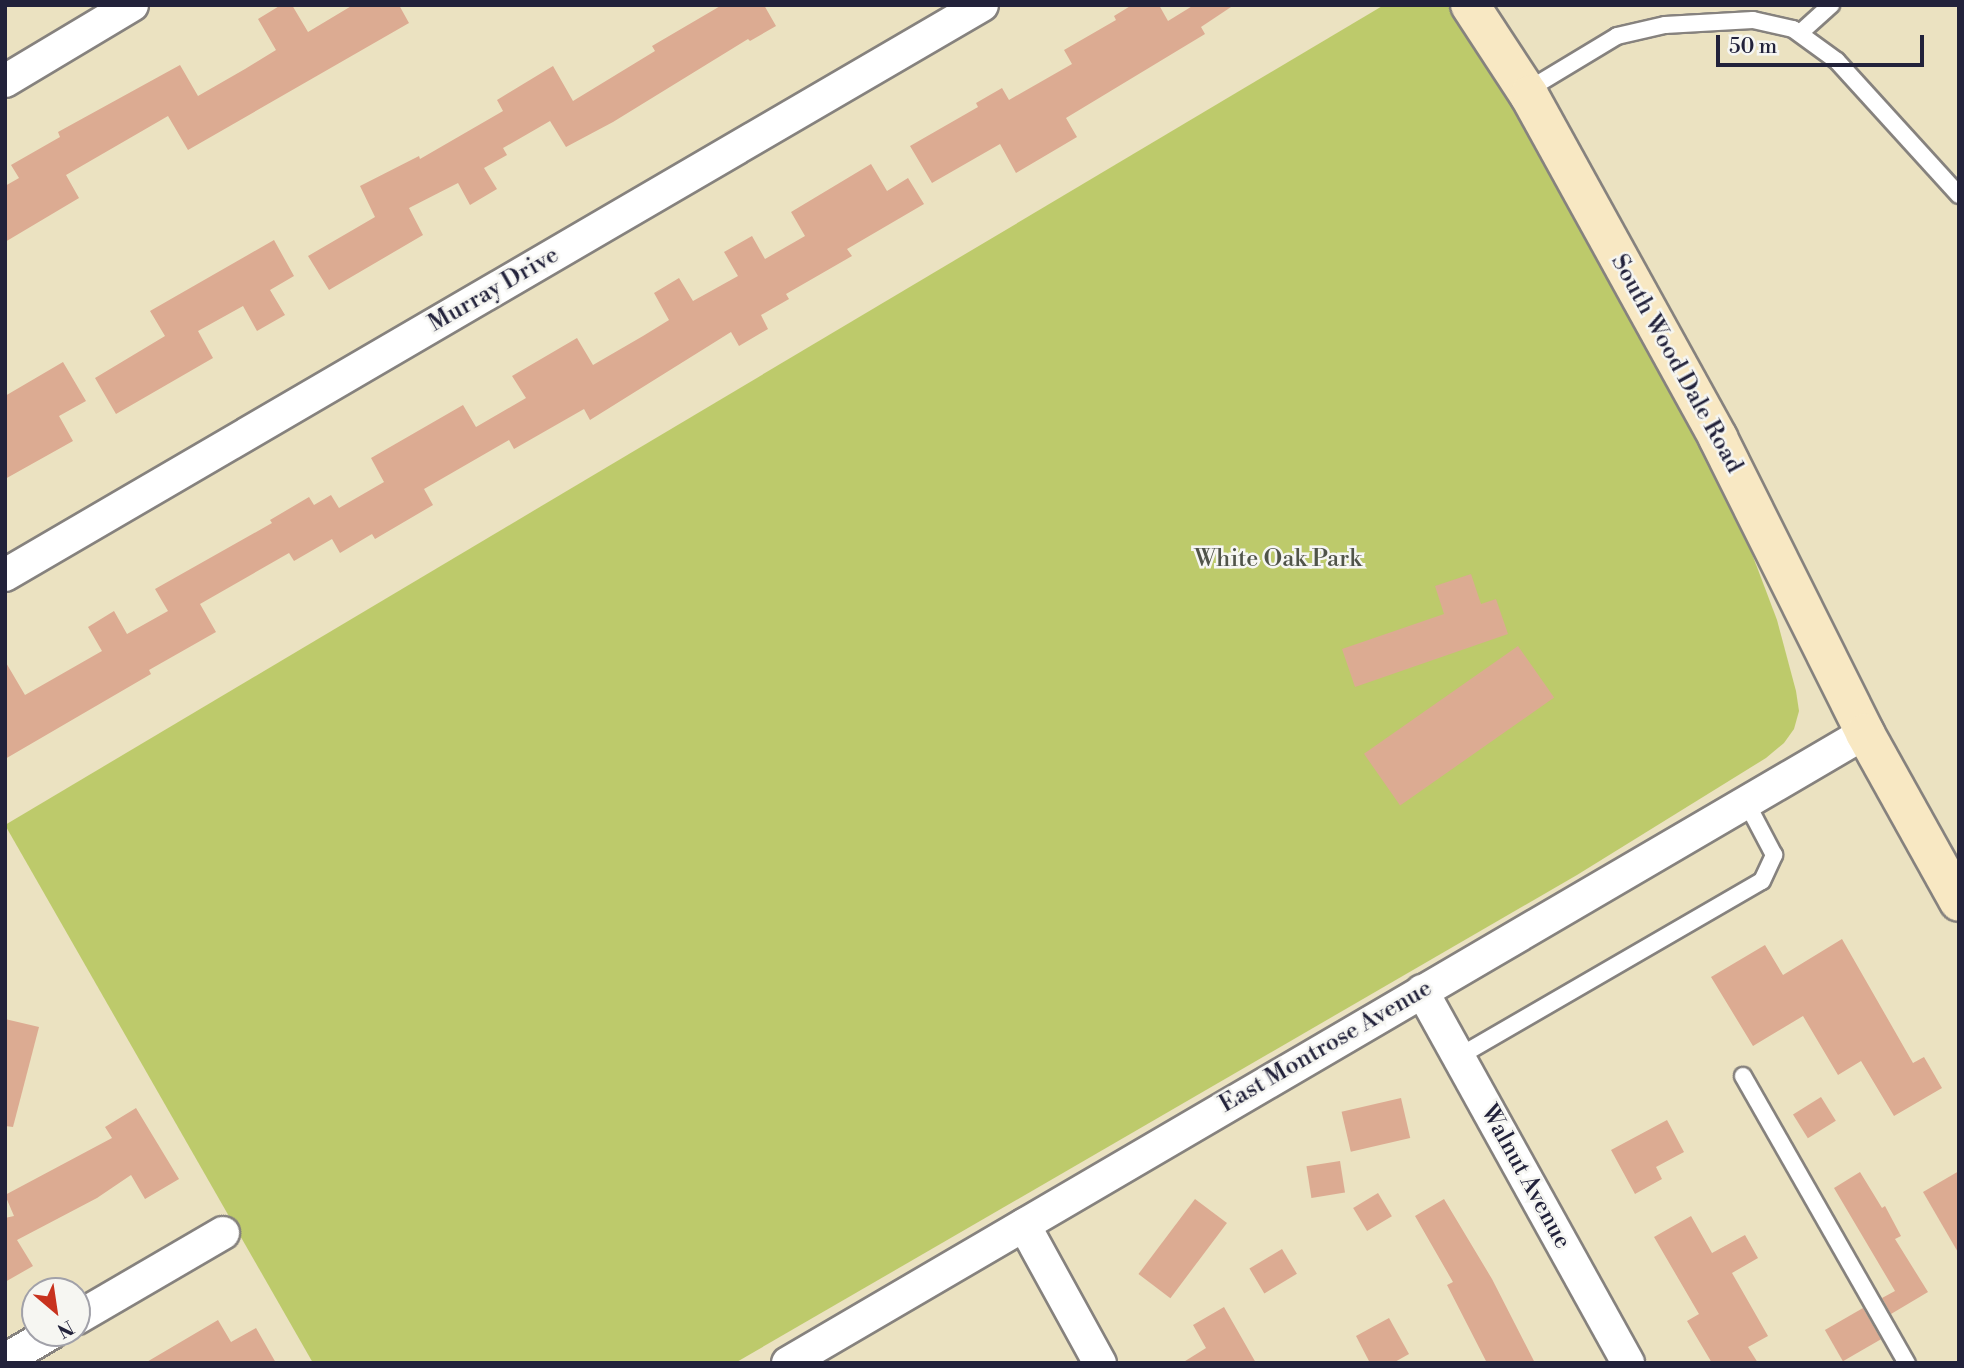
<!DOCTYPE html>
<style>
body{margin:0}
#map{position:relative;width:1964px;height:1368px;overflow:hidden;background:#ebe2c1;font-family:"Libre Bodoni",serif}
div>[style]{position:absolute}
.green>*{inset:0;background:#bdca6b}
.building>*{inset:0;background:#dcab92;transform-origin:0 0}
.roads{filter:drop-shadow(2px 0 #86827e) drop-shadow(-2px 0 #86827e) drop-shadow(0 2px #86827e) drop-shadow(0 -2px #86827e)}
.lane>*{height:16px;margin:-8px;padding:0 8px;transform-origin:8px;border-radius:8px;background:#fff}
.street>*{height:32px;margin:-16px;padding:0 16px;transform-origin:16px;border-radius:16px;background:#fff}
.secondary>*{height:38px;margin:-19px;padding:0 19px;transform-origin:19px;border-radius:19px;background:#f8e8c3}
span{translate:-50% -50%;white-space:nowrap;text-align:center;line-height:1.15;-webkit-text-stroke:5px #f6f6f2;paint-order:stroke}
.street-label{font-size:24px;color:#22223b}
.park-label{font-size:24px;color:#505449}
.frame{position:absolute;inset:0;border:7px solid #22223b;pointer-events:none}
.north{position:absolute;left:21px;top:1277px;width:70px;height:70px;box-sizing:border-box;background:#f6f6f2;border:2px solid #a1a1a9;border-radius:50%;rotate:151deg;font-size:19px;font-weight:700;line-height:28px;text-align:center;color:#22223b}
.north::after{content:'';display:block;margin:auto;width:24px;height:32px;background:#c8321e;clip-path:polygon(50% 0,100% 100%,50% 72%,0 100%)}
.scale{position:absolute;left:1716px;top:35px;width:208px;height:32px;box-sizing:border-box;border:4px solid #22223b;border-top:0;padding-left:9px;font-size:21px;line-height:24px;white-space:nowrap;color:#22223b;-webkit-text-stroke:5px #f6f6f2;paint-order:stroke}
</style>
<div id="map">
<div class="green">
<i style="clip-path:polygon(1384px 5px,1449px 5px,1512px 105px,1726px 485px,1777px 620px,1796px 691px,1799px 711px,1794px 729px,1784px 743px,1766px 758px,1577px 875px,735px 1363px,313px 1363px,5px 825px)"></i>
</div>
<div class="building">
<i style="clip-path:polygon(281px 5px,292px 5px,308px 32px,353px 5px,399px 5px,409px 23px,188px 150px,168px 116px,66px 175px,79px 198px,5px 242px,5px 186px,19px 178px,11px 165px,60px 137px,58px 132px,180px 65px,198px 96px,245px 69px,276px 50px,258px 19px)"></i>
<i style="clip-path:polygon(722px 5px,764px 5px,776px 26px,750px 41px,748px 39px,613px 122px,566px 147px,550px 121px,503px 148px,507px 155px,484px 168px,497px 189px,470px 205px,458px 183px,409px 208px,423px 235px,329px 290px,308px 256px,375px 217px,360px 186px,419px 156px,420px 159px,503px 111px,497px 100px,553px 66px,573px 101px,655px 51px,652px 46px)"></i>
<i style="clip-path:polygon(1132px 5px,1159px 5px,1168px 21px,1194px 5px,1234px 5px,1201px 27px,1205px 34px,1066px 118px,1077px 137px,1016px 173px,1000px 144px,932px 183px,910px 146px,978px 107px,976px 103px,1002px 88px,1009px 100px,1072px 64px,1064px 50px,1116px 20px,1114px 16px)"></i>
<i style="clip-path:polygon(871px 164px,887px 191px,908px 178px,924px 204px,847px 249px,852px 256px,786px 294px,789px 299px,761px 315px,768px 329px,739px 346px,731px 332px,590px 420px,584px 409px,514px 449px,509px 440px,424px 489px,433px 505px,375px 539px,372px 534px,340px 553px,332px 539px,294px 561px,289px 553px,200px 604px,216px 632px,149px 670px,151px 674px,5px 759px,5px 661px,25px 695px,102px 651px,88px 627px,114px 611px,127px 634px,168px 611px,155px 589px,272px 523px,270px 520px,309px 497px,314px 505px,331px 495px,339px 508px,384px 482px,371px 458px,463px 405px,476px 427px,526px 398px,512px 376px,577px 338px,593px 365px,643px 336px,669px 320px,654px 293px,679px 278px,693px 301px,738px 276px,724px 252px,752px 236px,765px 259px,805px 236px,791px 212px)"></i>
<i style="clip-path:polygon(274px 240px,294px 276px,270px 290px,285px 315px,257px 331px,243px 306px,198px 331px,213px 358px,116px 414px,95px 378px,165px 336px,150px 311px)"></i>
<i style="clip-path:polygon(63px 362px,86px 401px,59px 416px,73px 441px,5px 479px,5px 396px)"></i>
<i style="clip-path:polygon(1471px 574px,1481px 604px,1496px 599px,1508px 634px,1355px 687px,1342px 649px,1444px 614px,1435px 586px)"></i>
<i style="left:1518px;top:646px;width:63px;height:188px;rotate:55deg"></i>
<i style="clip-path:polygon(1842px 939px,1913px 1063px,1924px 1057px,1942px 1088px,1894px 1116px,1861px 1061px,1838px 1075px,1803px 1016px,1753px 1046px,1711px 977px,1765px 945px,1783px 975px)"></i>
<i style="clip-path:polygon(5px 1019px,39px 1027px,13px 1127px,5px 1126px)"></i>
<i style="left:1821px;top:1097px;width:28px;height:33px;rotate:58deg"></i>
<i style="left:1401px;top:1098px;width:41px;height:61px;rotate:77deg"></i>
<i style="clip-path:polygon(136px 1108px,179px 1179px,145px 1199px,131px 1175px,97px 1198px,17px 1240px,33px 1266px,5px 1282px,5px 1218px,14px 1216px,5px 1195px,112px 1138px,105px 1127px)"></i>
<i style="clip-path:polygon(1667px 1120px,1684px 1152px,1656px 1167px,1662px 1179px,1635px 1194px,1611px 1150px)"></i>
<i style="left:1340px;top:1161px;width:32px;height:34px;rotate:81deg"></i>
<i style="clip-path:polygon(1959px 1171px,1959px 1254px,1923px 1192px)"></i>
<i style="clip-path:polygon(1860px 1172px,1882px 1208px,1885px 1206px,1901px 1236px,1895px 1239px,1928px 1292px,1891px 1314px,1882px 1298px,1895px 1291px,1834px 1188px)"></i>
<i style="left:1378px;top:1193px;width:27px;height:29px;rotate:59deg"></i>
<i style="left:1195px;top:1199px;width:40px;height:94px;rotate:37deg"></i>
<i style="clip-path:polygon(1444px 1199px,1492px 1279px,1535px 1363px,1487px 1363px,1447px 1285px,1453px 1282px,1415px 1216px)"></i>
<i style="clip-path:polygon(1691px 1216px,1712px 1253px,1745px 1235px,1758px 1258px,1732px 1273px,1768px 1336px,1748px 1347px,1758px 1363px,1712px 1363px,1687px 1321px,1699px 1314px,1654px 1237px)"></i>
<i style="left:1282px;top:1249px;width:29px;height:38px;rotate:59deg"></i>
<i style="clip-path:polygon(1224px 1307px,1256px 1363px,1182px 1363px,1206px 1348px,1193px 1325px)"></i>
<i style="left:1863px;top:1308px;width:36px;height:44px;rotate:60deg"></i>
<i style="clip-path:polygon(1389px 1318px,1409px 1354px,1393px 1363px,1370px 1363px,1356px 1336px)"></i>
<i style="clip-path:polygon(218px 1320px,231px 1342px,256px 1328px,276px 1363px,145px 1363px)"></i>
</div>
<div class="roads">
<div class="lane">
<i style="left:1800px;top:33px;width:42px;rotate:-42.1deg"></i>
<i style="left:1526px;top:91px;width:106px;rotate:-31.1deg"></i>
<i style="left:1617px;top:36px;width:49px;rotate:-12.9deg"></i>
<i style="left:1665px;top:25px;width:88px;rotate:-3.3deg"></i>
<i style="left:1753px;top:20px;width:41px;rotate:12.7deg"></i>
<i style="left:1793px;top:29px;width:54px;rotate:36deg"></i>
<i style="left:1837px;top:61px;width:181px;rotate:47.7deg"></i>
<i style="left:1458px;top:1057px;width:351px;rotate:-30.1deg"></i>
<i style="left:1762px;top:881px;width:29px;rotate:-65deg"></i>
<i style="left:1774px;top:855px;width:60px;rotate:-117.8deg"></i>
<i style="left:1743px;top:1076px;width:331px;rotate:60.3deg"></i>
</div>
<div class="street">
<i style="left:5px;top:81px;width:148px;rotate:-30.9deg"></i>
<i style="left:5px;top:575px;width:1131px;rotate:-30.26deg"></i>
<i style="left:1422px;top:991px;width:425px;rotate:61deg"></i>
<i style="left:1024px;top:1225px;width:158px;rotate:61.2deg"></i>
<i style="left:77px;top:1318px;width:169px;rotate:-30.2deg"></i>
<i style="left:5px;top:1360px;width:53px;rotate:-30.4deg"></i>
<i style="left:788px;top:1363px;width:1248px;rotate:-30.33deg"></i>
</div>
<div class="secondary">
<i style="left:1470px;top:5px;width:108px;rotate:56.8deg"></i>
<i style="left:1529px;top:95px;width:392px;rotate:61.1deg"></i>
<i style="left:1718px;top:438px;width:330px;rotate:63.5deg"></i>
<i style="left:1865px;top:733px;width:193px;rotate:60.9deg"></i>
</div>
</div>
<div class="street-label">
<span style="left:494px;top:290px;rotate:-30deg">Murray Drive</span>
<span style="left:1676px;top:364px;rotate:61deg">South Wood Dale Road</span>
<span style="left:1326px;top:1047px;rotate:-30deg">East Montrose Avenue</span>
<span style="left:1525px;top:1177px;rotate:61deg">Walnut Avenue</span>
</div>
<div class="park-label">
<span style="left:1278px;top:560px">White Oak Park</span>
</div>
<div class="frame"></div>
<div class="north">N</div>
<div class="scale">50 m</div>
</div>
